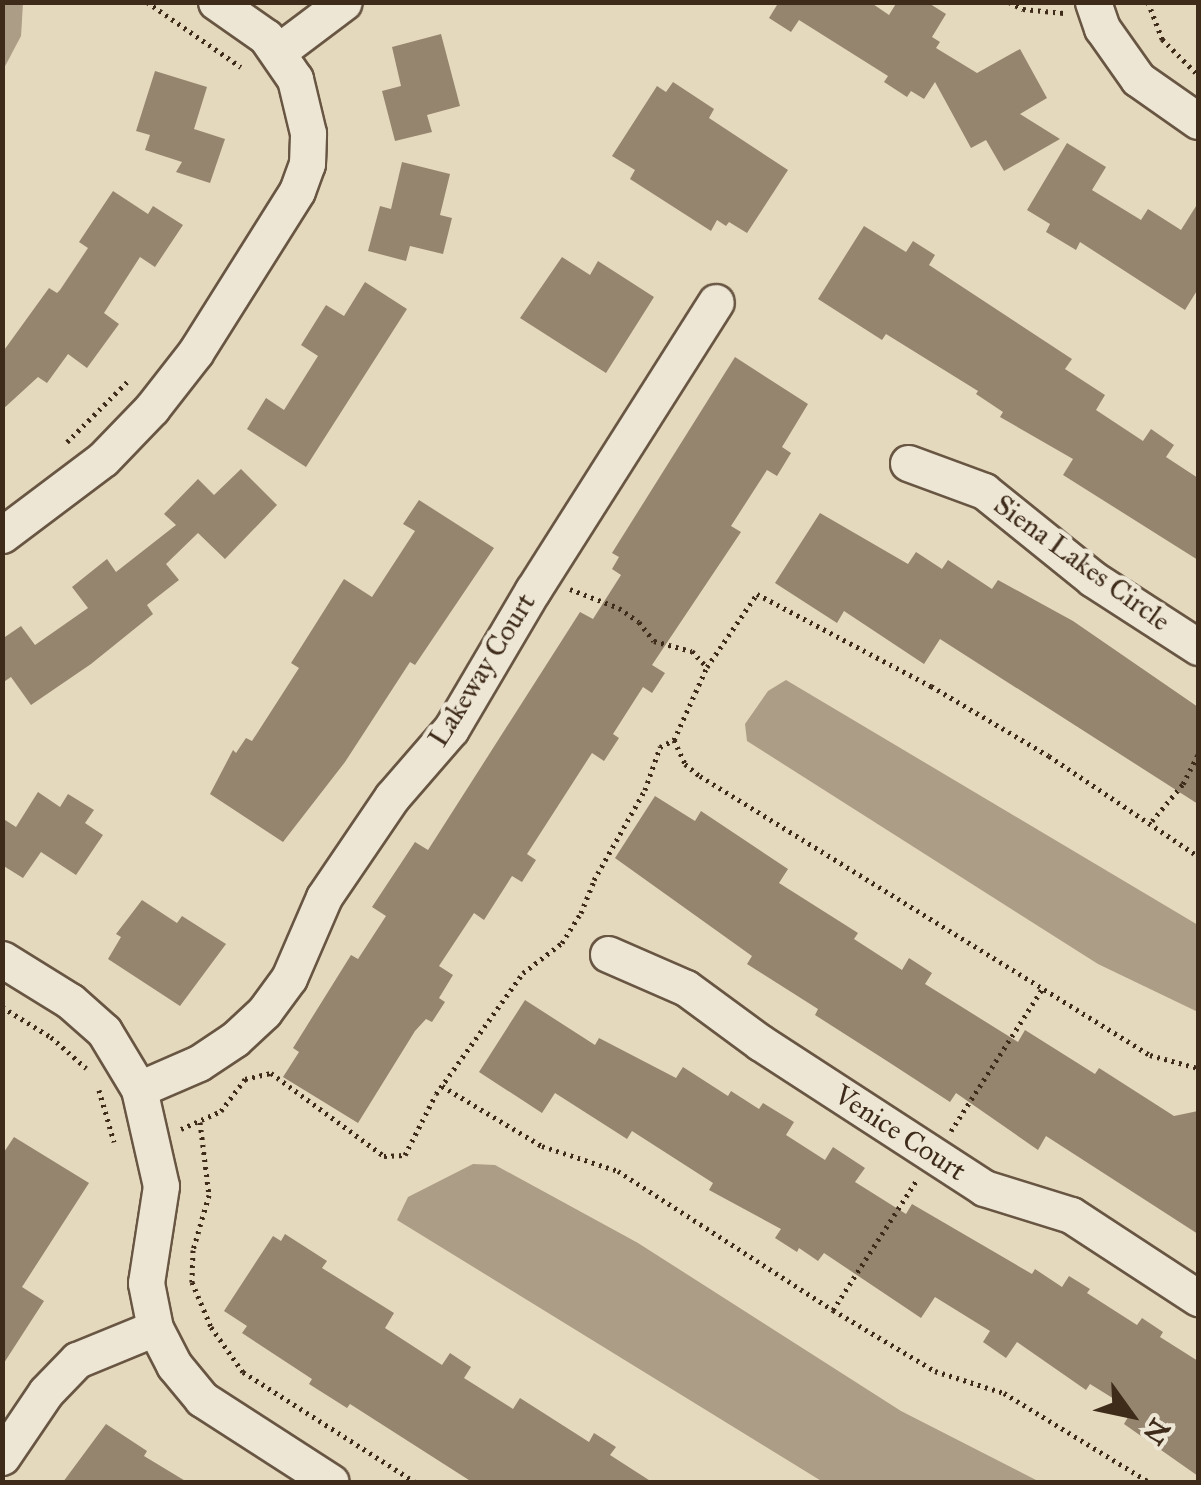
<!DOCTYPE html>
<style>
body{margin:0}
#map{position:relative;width:1201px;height:1485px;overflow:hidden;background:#e4d8bd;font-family:"IM FELL Great Primer",serif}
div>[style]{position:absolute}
.water>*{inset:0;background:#ac9d86}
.building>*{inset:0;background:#95856f}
.path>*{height:5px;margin-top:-2.5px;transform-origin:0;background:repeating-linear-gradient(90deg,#3f2b1a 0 2.5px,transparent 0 7.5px)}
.roads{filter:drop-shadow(2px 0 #685643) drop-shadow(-2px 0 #685643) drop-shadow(0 2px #685643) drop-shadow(0 -2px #685643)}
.street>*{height:35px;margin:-17.5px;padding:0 17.5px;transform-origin:17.5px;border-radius:17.5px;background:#ede6d4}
span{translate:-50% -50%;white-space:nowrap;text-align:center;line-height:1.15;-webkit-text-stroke:9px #ede6d4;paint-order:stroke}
.street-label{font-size:28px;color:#3f2b1a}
.frame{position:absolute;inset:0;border:5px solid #3f2b1a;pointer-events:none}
.north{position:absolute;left:1081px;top:1365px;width:100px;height:100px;-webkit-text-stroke:8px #ede6d4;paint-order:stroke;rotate:123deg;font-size:28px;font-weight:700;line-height:40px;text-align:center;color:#3f2b1a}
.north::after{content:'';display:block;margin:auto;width:35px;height:45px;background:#3f2b1a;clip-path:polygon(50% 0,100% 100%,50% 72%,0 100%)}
</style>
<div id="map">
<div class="water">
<i style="clip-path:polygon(3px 2px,23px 3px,21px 36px,3px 70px)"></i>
<i style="clip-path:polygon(786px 680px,1198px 925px,1198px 1012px,1098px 964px,747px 741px,745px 724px,768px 691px)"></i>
<i style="clip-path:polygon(473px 1164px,495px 1165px,638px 1243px,901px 1411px,1040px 1482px,823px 1482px,397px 1220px,408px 1197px)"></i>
</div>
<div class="building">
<i style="clip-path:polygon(773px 2px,870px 2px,889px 15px,897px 2px,927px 2px,946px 14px,932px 37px,940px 42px,936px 48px,977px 73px,1020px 49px,1047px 98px,1020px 114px,1060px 139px,1004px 171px,986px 140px,971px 148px,935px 82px,924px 99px,911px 91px,907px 97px,884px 82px,888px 76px,799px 20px,791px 32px,769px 18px,777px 5px)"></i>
<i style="clip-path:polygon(441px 34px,460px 106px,427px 115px,432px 132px,395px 141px,382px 91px,401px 86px,392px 47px)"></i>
<i style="clip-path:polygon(155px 71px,207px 87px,194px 129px,225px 139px,210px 183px,176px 172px,182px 162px,145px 150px,150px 135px,136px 131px)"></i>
<i style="clip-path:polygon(673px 82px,714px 109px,709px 118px,788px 170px,747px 233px,729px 222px,726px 226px,717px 220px,711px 231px,630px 179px,635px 170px,612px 156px,657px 86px,666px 92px)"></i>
<i style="clip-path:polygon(1067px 143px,1106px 167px,1092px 190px,1141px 220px,1148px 209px,1181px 230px,1198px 203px,1198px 289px,1185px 310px,1080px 242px,1076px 250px,1046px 232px,1050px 224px,1027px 210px)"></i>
<i style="clip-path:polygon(402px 162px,450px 174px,440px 215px,452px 218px,443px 254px,410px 246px,406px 261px,368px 251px,380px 206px,391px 209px)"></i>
<i style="clip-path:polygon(113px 191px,148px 214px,153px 206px,183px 225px,155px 267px,140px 257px,104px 313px,119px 324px,87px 368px,68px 354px,47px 383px,38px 377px,2px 410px,2px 353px,49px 288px,57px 293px,60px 290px,88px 248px,79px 242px)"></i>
<i style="clip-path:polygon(864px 226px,906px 252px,913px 241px,935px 255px,929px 265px,1072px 359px,1065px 369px,1105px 395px,1096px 410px,1143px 441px,1151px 429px,1174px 445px,1166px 457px,1198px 478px,1198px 560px,1063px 475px,1073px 459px,1000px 417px,1003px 412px,976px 394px,978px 391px,886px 334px,882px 340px,818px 299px)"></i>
<i style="clip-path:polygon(562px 257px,590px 275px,598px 261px,654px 297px,606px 373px,520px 318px)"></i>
<i style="clip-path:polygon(365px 282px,407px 309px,306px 467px,247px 429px,266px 398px,284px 410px,318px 356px,301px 345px,326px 305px,344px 316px)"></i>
<i style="clip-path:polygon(735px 357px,808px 404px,782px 447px,791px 453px,777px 476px,767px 470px,731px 526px,741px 532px,652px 665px,665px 673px,652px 693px,643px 687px,613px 734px,619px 738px,604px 761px,592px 753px,527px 854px,536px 860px,522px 882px,512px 876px,484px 920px,474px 913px,439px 966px,453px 975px,439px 998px,445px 1002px,432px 1022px,426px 1019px,415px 1031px,358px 1123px,283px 1077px,299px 1052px,293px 1048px,351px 955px,358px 959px,386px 916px,372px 907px,415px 842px,428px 850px,580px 612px,593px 619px,621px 575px,612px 569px,619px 557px,612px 553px)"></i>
<i style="clip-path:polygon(241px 469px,277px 505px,225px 559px,198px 533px,166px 564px,179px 580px,147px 605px,153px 614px,91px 664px,31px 705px,11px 677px,2px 683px,2px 639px,21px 626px,35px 645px,88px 608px,72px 587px,107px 559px,116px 572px,176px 525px,164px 514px,198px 479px,214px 495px)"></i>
<i style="clip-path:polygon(419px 500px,494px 548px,415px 665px,410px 662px,345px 762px,283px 842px,210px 794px,233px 750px,236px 753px,246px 738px,252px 741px,299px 668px,291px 663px,344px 579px,372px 597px,415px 531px,403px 524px)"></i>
<i style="clip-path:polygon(820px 513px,908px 564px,916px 552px,942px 569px,948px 560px,992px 589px,998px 580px,1073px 621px,1198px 707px,1198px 804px,940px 639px,924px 664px,844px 611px,837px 623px,775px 583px)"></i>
<i style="clip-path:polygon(38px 792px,60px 807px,68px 794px,94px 810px,85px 823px,103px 835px,76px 875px,41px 852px,23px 878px,2px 865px,2px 818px,16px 827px)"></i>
<i style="clip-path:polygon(655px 796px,695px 821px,701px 811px,788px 869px,779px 883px,858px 933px,854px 939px,902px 970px,909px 958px,932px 973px,925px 984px,1018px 1042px,1025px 1030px,1095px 1074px,1099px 1068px,1174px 1116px,1198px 1111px,1198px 1234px,1046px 1136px,1038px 1150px,956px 1093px,950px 1102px,887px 1061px,815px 1015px,818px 1009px,747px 964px,752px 956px,615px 858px)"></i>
<i style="clip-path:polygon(142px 900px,177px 923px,182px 916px,226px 944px,180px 1006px,108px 959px,121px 937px,116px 934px)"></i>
<i style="clip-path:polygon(525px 1000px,595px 1045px,599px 1038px,676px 1078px,683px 1067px,728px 1096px,731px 1091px,759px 1109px,763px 1103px,794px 1122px,786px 1135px,825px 1160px,833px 1147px,865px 1168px,855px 1182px,906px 1214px,912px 1204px,1032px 1274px,1035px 1269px,1062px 1287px,1069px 1276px,1090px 1289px,1087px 1293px,1137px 1325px,1142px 1318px,1163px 1332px,1160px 1337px,1198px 1361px,1198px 1476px,1124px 1424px,1132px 1410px,1090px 1384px,1086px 1390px,1017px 1342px,1006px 1358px,983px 1342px,990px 1331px,935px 1297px,921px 1318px,824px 1253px,818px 1261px,799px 1248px,797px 1252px,775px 1238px,781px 1229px,709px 1190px,713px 1183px,632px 1131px,627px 1139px,555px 1093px,542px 1113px,479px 1072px)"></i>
<i style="clip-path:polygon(14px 1137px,89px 1183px,22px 1287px,44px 1301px,2px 1366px,2px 1155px)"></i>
<i style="clip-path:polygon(285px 1234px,327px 1261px,322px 1268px,394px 1313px,385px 1328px,442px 1365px,450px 1353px,471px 1367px,464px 1378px,513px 1409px,520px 1398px,589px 1442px,594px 1433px,616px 1447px,610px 1455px,652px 1482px,472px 1482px,350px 1404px,347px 1408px,309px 1384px,312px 1379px,242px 1333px,247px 1326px,224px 1311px,273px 1236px,281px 1241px)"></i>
<i style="clip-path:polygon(106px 1424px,147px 1451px,144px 1456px,187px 1482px,63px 1482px)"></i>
</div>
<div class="path">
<i style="left:147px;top:2px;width:114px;rotate:34.7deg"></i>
<i style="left:1009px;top:2px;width:16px;rotate:27deg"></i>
<i style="left:1023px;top:9px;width:41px;rotate:5.6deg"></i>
<i style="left:1148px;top:2px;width:40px;rotate:69deg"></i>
<i style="left:1162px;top:39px;width:51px;rotate:45deg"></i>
<i style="left:67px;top:442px;width:89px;rotate:-45deg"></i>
<i style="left:570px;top:589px;width:53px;rotate:21.2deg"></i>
<i style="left:619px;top:608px;width:24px;rotate:35deg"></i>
<i style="left:639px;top:622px;width:24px;rotate:52deg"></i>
<i style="left:654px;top:641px;width:39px;rotate:15deg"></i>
<i style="left:692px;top:651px;width:22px;rotate:47deg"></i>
<i style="left:674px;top:740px;width:26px;rotate:65deg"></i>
<i style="left:685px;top:764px;width:19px;rotate:39deg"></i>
<i style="left:700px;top:776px;width:529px;rotate:31.8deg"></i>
<i style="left:1150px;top:1055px;width:50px;rotate:15.2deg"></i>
<i style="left:1152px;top:821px;width:48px;rotate:-50deg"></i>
<i style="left:1183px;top:784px;width:33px;rotate:-63deg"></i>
<i style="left:2px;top:1007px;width:57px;rotate:31.5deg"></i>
<i style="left:51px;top:1037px;width:47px;rotate:41.5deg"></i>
<i style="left:442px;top:1086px;width:117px;rotate:31deg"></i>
<i style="left:542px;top:1146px;width:80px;rotate:18.2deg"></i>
<i style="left:618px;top:1171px;width:256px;rotate:32.9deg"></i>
<i style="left:833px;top:1310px;width:153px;rotate:-57.2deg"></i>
<i style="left:99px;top:1090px;width:54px;rotate:73.9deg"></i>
<i style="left:200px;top:1122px;width:74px;rotate:83deg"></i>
<i style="left:209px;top:1195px;width:57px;rotate:106.2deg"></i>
<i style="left:193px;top:1250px;width:32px;rotate:92deg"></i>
<i style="left:192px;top:1282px;width:49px;rotate:67.1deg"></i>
<i style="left:211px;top:1327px;width:55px;rotate:54.6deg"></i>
<i style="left:243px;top:1372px;width:204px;rotate:32.6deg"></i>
<i style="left:181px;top:1129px;width:44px;rotate:-24.2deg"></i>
<i style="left:221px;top:1111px;width:40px;rotate:-53deg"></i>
<i style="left:245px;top:1079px;width:27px;rotate:-13deg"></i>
<i style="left:271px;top:1073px;width:140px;rotate:36.3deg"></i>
<i style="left:384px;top:1156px;width:21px;rotate:-3deg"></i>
<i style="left:405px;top:1155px;width:68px;rotate:-63.1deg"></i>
<i style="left:436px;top:1094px;width:149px;rotate:-54.3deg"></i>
<i style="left:523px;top:973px;width:49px;rotate:-37.6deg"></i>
<i style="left:562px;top:943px;width:36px;rotate:-58deg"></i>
<i style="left:581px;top:913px;width:35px;rotate:-68deg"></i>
<i style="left:594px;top:880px;width:103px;rotate:-60.5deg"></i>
<i style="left:645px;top:790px;width:46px;rotate:-70.8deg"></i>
<i style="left:660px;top:747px;width:16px;rotate:-27deg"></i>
<i style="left:674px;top:740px;width:80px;rotate:-65.7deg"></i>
<i style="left:707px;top:667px;width:88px;rotate:-55.6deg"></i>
<i style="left:757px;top:594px;width:197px;rotate:27.9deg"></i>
<i style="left:931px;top:686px;width:137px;rotate:30.7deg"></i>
<i style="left:1049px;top:756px;width:179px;rotate:33.9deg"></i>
<i style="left:951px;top:1131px;width:169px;rotate:-57.3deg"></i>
<i style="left:833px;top:1310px;width:119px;rotate:30.9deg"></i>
<i style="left:935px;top:1371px;width:72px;rotate:17.7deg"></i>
<i style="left:1004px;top:1393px;width:170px;rotate:31.5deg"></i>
</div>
<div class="roads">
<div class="street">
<i style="left:1093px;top:2px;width:28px;rotate:71deg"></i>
<i style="left:1102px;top:28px;width:62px;rotate:54.8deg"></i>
<i style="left:1138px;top:79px;width:73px;rotate:35deg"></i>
<i style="left:279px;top:51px;width:81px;rotate:-37deg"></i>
<i style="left:908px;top:463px;width:81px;rotate:20.2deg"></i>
<i style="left:984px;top:491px;width:140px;rotate:38.9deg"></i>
<i style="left:1093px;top:579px;width:125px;rotate:32.9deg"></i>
<i style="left:2px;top:535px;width:126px;rotate:-37deg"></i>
<i style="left:103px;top:459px;width:71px;rotate:-46.1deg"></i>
<i style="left:152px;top:408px;width:70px;rotate:-52deg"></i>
<i style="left:195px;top:353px;width:191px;rotate:-57.8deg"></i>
<i style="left:297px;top:191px;width:29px;rotate:-70deg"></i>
<i style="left:307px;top:164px;width:31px;rotate:-88deg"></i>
<i style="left:308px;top:133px;width:56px;rotate:-103.5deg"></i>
<i style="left:295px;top:79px;width:51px;rotate:-124.6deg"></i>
<i style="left:266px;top:37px;width:61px;rotate:-145deg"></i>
<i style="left:608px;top:954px;width:85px;rotate:23.6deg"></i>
<i style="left:686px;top:988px;width:93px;rotate:36.3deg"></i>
<i style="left:761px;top:1043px;width:266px;rotate:33deg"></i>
<i style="left:984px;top:1188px;width:91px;rotate:17.2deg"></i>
<i style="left:1071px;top:1215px;width:152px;rotate:33.2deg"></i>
<i style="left:2px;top:959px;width:80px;rotate:31.7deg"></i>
<i style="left:70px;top:1001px;width:45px;rotate:41.4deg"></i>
<i style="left:104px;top:1031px;width:68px;rotate:58.9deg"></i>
<i style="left:139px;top:1089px;width:99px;rotate:77.2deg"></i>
<i style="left:161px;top:1186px;width:98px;rotate:98.8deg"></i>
<i style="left:146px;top:1283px;width:46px;rotate:78.7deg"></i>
<i style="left:155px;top:1328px;width:42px;rotate:62.8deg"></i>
<i style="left:174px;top:1365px;width:44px;rotate:50.5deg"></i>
<i style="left:202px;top:1399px;width:153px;rotate:32.8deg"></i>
<i style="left:139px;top:1089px;width:65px;rotate:-23.4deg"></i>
<i style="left:199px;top:1063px;width:43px;rotate:-33.7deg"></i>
<i style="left:235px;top:1039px;width:40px;rotate:-43deg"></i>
<i style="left:264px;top:1012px;width:42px;rotate:-53.7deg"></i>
<i style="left:289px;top:978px;width:88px;rotate:-66.6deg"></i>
<i style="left:324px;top:897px;width:121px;rotate:-55.8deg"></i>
<i style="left:392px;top:797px;width:90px;rotate:-49.1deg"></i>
<i style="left:451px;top:729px;width:161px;rotate:-59.5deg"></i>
<i style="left:533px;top:590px;width:341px;rotate:-57.6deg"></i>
<i style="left:2px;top:1457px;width:78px;rotate:-55.9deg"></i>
<i style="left:46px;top:1392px;width:45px;rotate:-45.9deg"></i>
<i style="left:77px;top:1360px;width:84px;rotate:-22.3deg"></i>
</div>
</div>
<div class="street-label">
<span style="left:1082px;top:563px;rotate:36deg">Siena Lakes Circle</span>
<span style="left:482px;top:670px;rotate:-58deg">Lakeway Court</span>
<span style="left:900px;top:1133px;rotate:33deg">Venice Court</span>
</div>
<div class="frame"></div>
<div class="north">N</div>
</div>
